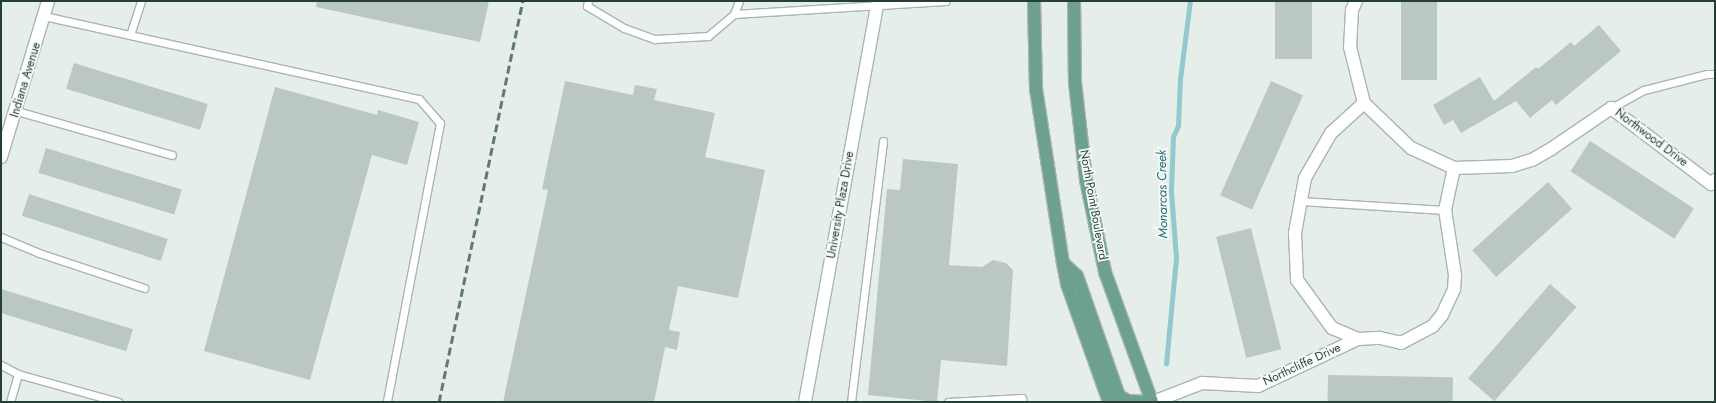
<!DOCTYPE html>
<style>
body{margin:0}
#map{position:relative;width:1716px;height:403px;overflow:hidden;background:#e6eee9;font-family:Jost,sans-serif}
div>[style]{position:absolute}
.stream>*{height:4.5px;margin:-2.25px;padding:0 2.25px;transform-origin:2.25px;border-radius:2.25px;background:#92c9ce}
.building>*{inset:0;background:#bbc8c2;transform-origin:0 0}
.roads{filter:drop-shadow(1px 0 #a9b6b0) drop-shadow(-1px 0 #a9b6b0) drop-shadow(0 1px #a9b6b0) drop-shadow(0 -1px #a9b6b0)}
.service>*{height:7px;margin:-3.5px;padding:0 3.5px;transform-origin:3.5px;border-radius:3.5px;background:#fff}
.minor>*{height:12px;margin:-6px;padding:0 6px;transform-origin:6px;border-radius:6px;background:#fff}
.secondary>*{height:12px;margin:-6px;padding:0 6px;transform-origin:6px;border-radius:6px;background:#fff}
.primary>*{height:12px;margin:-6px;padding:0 6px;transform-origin:6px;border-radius:6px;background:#6da08f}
.rail>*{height:3px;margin-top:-1.5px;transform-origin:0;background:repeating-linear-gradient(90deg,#617a71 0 8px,transparent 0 12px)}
span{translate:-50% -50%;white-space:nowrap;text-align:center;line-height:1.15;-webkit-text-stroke:3.5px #f6faf8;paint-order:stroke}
.street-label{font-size:12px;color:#263f36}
.water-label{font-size:13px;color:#236f77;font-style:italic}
.frame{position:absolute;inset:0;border:2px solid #263f36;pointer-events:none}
</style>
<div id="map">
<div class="stream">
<i style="left:1166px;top:364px;width:106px;rotate:-84.6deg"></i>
<i style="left:1176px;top:258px;width:67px;rotate:-94.3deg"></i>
<i style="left:1171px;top:191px;width:54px;rotate:-87.9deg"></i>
<i style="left:1173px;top:137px;width:12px;rotate:-66deg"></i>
<i style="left:1178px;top:126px;width:47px;rotate:-87.6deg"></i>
<i style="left:1180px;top:79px;width:79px;rotate:-82.7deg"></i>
</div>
<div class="building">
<i style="clip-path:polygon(317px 1px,489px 1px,480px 42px,316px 7px)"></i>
<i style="left:1275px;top:1px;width:37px;height:58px"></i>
<i style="left:1401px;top:1px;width:36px;height:79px"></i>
<i style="clip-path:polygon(1599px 25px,1621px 51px,1556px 105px,1552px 100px,1530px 118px,1516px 101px,1461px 133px,1453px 120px,1444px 125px,1433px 105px,1480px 77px,1494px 101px,1536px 67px,1538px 69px,1571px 42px,1574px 46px)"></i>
<i style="left:74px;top:63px;width:140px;height:27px;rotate:17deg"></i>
<i style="clip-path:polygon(565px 81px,633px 95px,635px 85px,657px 89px,654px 100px,715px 113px,705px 157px,765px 170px,738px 298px,678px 286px,669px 330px,680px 332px,677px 350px,665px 347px,654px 402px,503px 402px,548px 190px,542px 189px)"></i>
<i style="left:1271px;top:81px;width:35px;height:125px;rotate:24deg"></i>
<i style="clip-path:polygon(275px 87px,377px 115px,378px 110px,419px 122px,407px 165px,372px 155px,310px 380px,204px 351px)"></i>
<i style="left:1590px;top:141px;width:124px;height:36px;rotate:33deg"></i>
<i style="left:46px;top:148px;width:142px;height:26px;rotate:17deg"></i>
<i style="clip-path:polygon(903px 159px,958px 164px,949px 265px,982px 267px,993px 260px,1006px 263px,1013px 270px,1007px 366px,941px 360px,937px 402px,868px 395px,887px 189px,900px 190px)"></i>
<i style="left:1548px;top:182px;width:36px;height:102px;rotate:48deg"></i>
<i style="left:29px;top:194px;width:146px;height:23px;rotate:18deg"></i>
<i style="left:1251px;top:228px;width:125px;height:36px;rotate:76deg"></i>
<i style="left:1550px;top:284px;width:35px;height:125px;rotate:41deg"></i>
<i style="left:1px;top:289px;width:138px;height:23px;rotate:17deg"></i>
<i style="left:1328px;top:375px;width:125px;height:27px;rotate:1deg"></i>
</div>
<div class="roads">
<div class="service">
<i style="left:588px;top:1px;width:5px;rotate:101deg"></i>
<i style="left:587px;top:6px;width:43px;rotate:30.7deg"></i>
<i style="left:624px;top:28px;width:33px;rotate:20deg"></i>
<i style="left:655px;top:39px;width:53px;rotate:-3.2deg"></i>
<i style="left:708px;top:36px;width:34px;rotate:-40deg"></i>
<i style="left:739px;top:1px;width:14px;rotate:111deg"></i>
<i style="left:734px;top:14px;width:212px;rotate:-3.5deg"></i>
<i style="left:44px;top:16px;width:384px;rotate:12.5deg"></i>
<i style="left:419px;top:99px;width:32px;rotate:49deg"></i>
<i style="left:440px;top:123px;width:284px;rotate:100.8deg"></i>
<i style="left:130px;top:35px;width:36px;rotate:-72deg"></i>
<i style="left:1611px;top:108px;width:38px;rotate:-29deg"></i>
<i style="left:1644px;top:90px;width:65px;rotate:-14.3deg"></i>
<i style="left:1707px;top:74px;width:8px"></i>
<i style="left:17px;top:111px;width:161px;rotate:15.8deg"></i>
<i style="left:1300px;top:201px;width:145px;rotate:3.6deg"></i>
<i style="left:1px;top:237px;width:41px;rotate:22.8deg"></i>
<i style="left:39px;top:253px;width:111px;rotate:18.4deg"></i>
<i style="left:1px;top:365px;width:19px;rotate:28deg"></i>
<i style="left:18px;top:374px;width:104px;rotate:15.6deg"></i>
<i style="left:10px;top:402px;width:29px;rotate:-74deg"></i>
<i style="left:851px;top:402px;width:263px;rotate:-83deg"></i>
<i style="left:948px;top:402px;width:74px;rotate:-3.1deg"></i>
<i style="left:1022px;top:398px;width:4px;rotate:76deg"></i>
</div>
<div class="minor">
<i style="left:1356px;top:1px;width:10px;rotate:114deg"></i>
<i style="left:1352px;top:10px;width:37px;rotate:93deg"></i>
<i style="left:1350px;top:47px;width:58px;rotate:76deg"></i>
<i style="left:1364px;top:103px;width:65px;rotate:43.8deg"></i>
<i style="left:1411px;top:148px;width:47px;rotate:24.9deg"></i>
<i style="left:1454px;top:168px;width:58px;rotate:-2deg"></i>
<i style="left:1512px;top:166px;width:21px;rotate:-17deg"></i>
<i style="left:1532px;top:160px;width:22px;rotate:-30deg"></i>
<i style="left:1551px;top:149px;width:73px;rotate:-34.3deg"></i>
<i style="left:1611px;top:108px;width:126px;rotate:37.2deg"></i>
<i style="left:1711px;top:184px;width:6px;rotate:-45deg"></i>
<i style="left:1358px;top:339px;width:28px;rotate:-157deg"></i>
<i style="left:1332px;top:328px;width:59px;rotate:-126.1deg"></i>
<i style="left:1297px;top:280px;width:47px;rotate:-92.4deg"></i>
<i style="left:1295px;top:233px;width:56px;rotate:-79.7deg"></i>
<i style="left:1305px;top:178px;width:52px;rotate:-60deg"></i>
<i style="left:1331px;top:133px;width:45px;rotate:-42.3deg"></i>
<i style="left:805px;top:402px;width:402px;rotate:-79.7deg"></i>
<i style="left:1153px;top:402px;width:53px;rotate:-21.2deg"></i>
<i style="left:1202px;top:383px;width:56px;rotate:3.1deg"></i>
<i style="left:1258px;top:386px;width:110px;rotate:-25.2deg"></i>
<i style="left:1358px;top:339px;width:22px;rotate:-3deg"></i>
<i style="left:1380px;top:338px;width:22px;rotate:13deg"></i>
<i style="left:1401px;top:343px;width:36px;rotate:-28deg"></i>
<i style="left:1433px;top:326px;width:14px;rotate:-51deg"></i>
<i style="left:1442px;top:315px;width:29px;rotate:-65deg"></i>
<i style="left:1454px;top:289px;width:14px;rotate:-86deg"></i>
<i style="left:1455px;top:275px;width:66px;rotate:-98.7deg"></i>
<i style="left:1445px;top:210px;width:43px;rotate:-77.9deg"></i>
</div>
<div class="secondary">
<i style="left:1px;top:157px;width:163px;rotate:-73.2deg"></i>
</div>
<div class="primary">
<i style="left:1034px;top:1px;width:88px;rotate:88.7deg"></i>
<i style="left:1036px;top:89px;width:176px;rotate:81.2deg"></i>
<i style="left:1063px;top:263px;width:21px;rotate:79deg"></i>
<i style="left:1067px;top:284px;width:125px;rotate:70.4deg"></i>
<i style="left:1074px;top:1px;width:81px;rotate:89.3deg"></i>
<i style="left:1075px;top:82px;width:99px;rotate:83.6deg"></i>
<i style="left:1086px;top:180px;width:94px;rotate:78.3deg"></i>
<i style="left:1105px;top:272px;width:138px;rotate:70.1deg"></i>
<i style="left:1063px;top:263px;width:19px;rotate:43deg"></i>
<i style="left:1077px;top:276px;width:127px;rotate:70.7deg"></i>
<i style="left:1119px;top:396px;width:10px;rotate:29deg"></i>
<i style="left:1128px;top:401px;width:20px;rotate:3deg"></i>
</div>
</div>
<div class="rail">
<i style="left:439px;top:402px;width:410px;rotate:-78.2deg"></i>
</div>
<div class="street-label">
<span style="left:26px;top:80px;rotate:-73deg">Indiana Avenue</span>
<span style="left:1651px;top:138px;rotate:37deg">Northwood Drive</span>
<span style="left:841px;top:205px;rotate:-80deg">University Plaza Drive</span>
<span style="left:1093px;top:205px;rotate:80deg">North Point Boulevard</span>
<span style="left:1302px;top:365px;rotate:-25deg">Northcliffe Drive</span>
</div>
<div class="water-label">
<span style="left:1163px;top:194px;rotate:-91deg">Monarcas Creek</span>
</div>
<div class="frame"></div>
</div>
